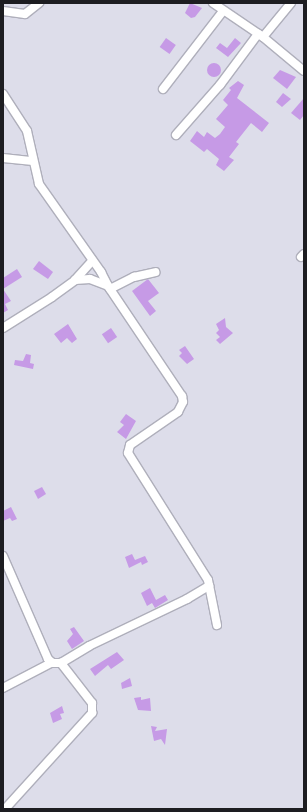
<!DOCTYPE html>
<style>
body{margin:0}
#map{position:relative;width:307px;height:812px;overflow:hidden;background:#ddddea;font-family:"Public Sans",sans-serif}
div>[style]{position:absolute}
.building>*{inset:0;background:#c69ae6;transform-origin:0 0}
.round{border-radius:50%}
.roads{filter:drop-shadow(1px 0 #afafbb) drop-shadow(-1px 0 #afafbb) drop-shadow(0 1px #afafbb) drop-shadow(0 -1px #afafbb)}
.minor>*{height:8px;margin:-4px;padding:0 4px;transform-origin:4px;border-radius:4px;background:#fff}
span{translate:-50% -50%;white-space:nowrap;text-align:center;line-height:1.15;-webkit-text-stroke:3px #ddddea;paint-order:stroke}
.frame{position:absolute;inset:0;border:4px solid #1d1d21;pointer-events:none}
</style>
<div id="map">
<div class="building">
<i style="clip-path:polygon(190px 3px,202px 8px,195px 17px,191px 18px,185px 13px)"></i>
<i style="left:166px;top:38px;width:12px;height:11px;rotate:35deg"></i>
<i style="clip-path:polygon(235px 38px,241px 43px,228px 57px,216px 48px,220px 43px,227px 48px)"></i>
<i class="round" style="left:207px;top:63px;width:14px;height:14px"></i>
<i style="clip-path:polygon(280px 70px,296px 77px,287px 89px,273px 78px)"></i>
<i style="clip-path:polygon(238px 81px,244px 85px,237px 98px,269px 123px,262px 132px,251px 123px,236px 142px,239px 144px,229px 157px,234px 160px,224px 171px,216px 165px,219px 159px,207px 149px,204px 152px,190px 141px,197px 131px,204px 137px,207px 132px,215px 138px,220px 134px,225px 127px,216px 119px,228px 105px,223px 100px,231px 90px,229px 88px)"></i>
<i style="clip-path:polygon(283px 93px,291px 99px,282px 107px,276px 102px)"></i>
<i style="clip-path:polygon(304px 98px,304px 115px,300px 120px,291px 113px)"></i>
<i style="clip-path:polygon(39px 261px,53px 272px,48px 279px,33px 269px)"></i>
<i style="clip-path:polygon(17px 269px,22px 277px,3px 289px,3px 278px)"></i>
<i style="clip-path:polygon(148px 279px,159px 293px,148px 301px,156px 311px,150px 316px,132px 291px)"></i>
<i style="clip-path:polygon(3px 289px,11px 301px,5px 304px,8px 310px,3px 313px)"></i>
<i style="clip-path:polygon(225px 318px,226px 327px,233px 333px,220px 344px,216px 340px,220px 337px,216px 333px,219px 330px,216px 324px)"></i>
<i style="clip-path:polygon(68px 324px,77px 339px,72px 343px,67px 338px,61px 343px,54px 334px)"></i>
<i style="left:111px;top:328px;width:11px;height:11px;rotate:56deg"></i>
<i style="clip-path:polygon(185px 346px,194px 359px,187px 364px,179px 356px,182px 353px,179px 350px)"></i>
<i style="clip-path:polygon(26px 354px,31px 355px,30px 363px,34px 364px,33px 369px,14px 365px,15px 360px,23px 361px)"></i>
<i style="clip-path:polygon(126px 414px,136px 421px,126px 439px,117px 432px,124px 425px,120px 422px)"></i>
<i style="clip-path:polygon(42px 487px,46px 494px,38px 499px,34px 491px)"></i>
<i style="clip-path:polygon(11px 507px,17px 519px,12px 521px,10px 518px,3px 521px,3px 511px)"></i>
<i style="clip-path:polygon(132px 554px,135px 560px,145px 556px,148px 562px,142px 565px,141px 562px,129px 568px,125px 557px)"></i>
<i style="clip-path:polygon(150px 588px,156px 600px,165px 595px,168px 600px,155px 608px,152px 603px,147px 606px,141px 593px)"></i>
<i style="clip-path:polygon(74px 627px,84px 641px,72px 649px,67px 641px,73px 634px,70px 629px)"></i>
<i style="clip-path:polygon(117px 652px,124px 660px,111px 669px,108px 665px,95px 676px,90px 669px)"></i>
<i style="clip-path:polygon(130px 678px,132px 686px,122px 689px,121px 683px)"></i>
<i style="clip-path:polygon(141px 697px,141px 700px,150px 698px,151px 711px,138px 710px,134px 698px)"></i>
<i style="clip-path:polygon(62px 706px,64px 713px,60px 714px,62px 719px,53px 723px,50px 713px)"></i>
<i style="clip-path:polygon(151px 726px,157px 727px,155px 731px,167px 729px,165px 745px,161px 739px,154px 741px)"></i>
</div>
<div class="roads">
<div class="minor">
<i style="left:213px;top:3px;width:60px;rotate:34.2deg"></i>
<i style="left:263px;top:37px;width:53px;rotate:39.7deg"></i>
<i style="left:3px;top:11px;width:22px;rotate:8deg"></i>
<i style="left:25px;top:14px;width:18px;rotate:-38deg"></i>
<i style="left:263px;top:37px;width:44px;rotate:-50.5deg"></i>
<i style="left:163px;top:89px;width:98px;rotate:-52.4deg"></i>
<i style="left:3px;top:94px;width:44px;rotate:57deg"></i>
<i style="left:27px;top:131px;width:54px;rotate:77.2deg"></i>
<i style="left:39px;top:184px;width:108px;rotate:54.8deg"></i>
<i style="left:101px;top:272px;width:16px;rotate:63deg"></i>
<i style="left:108px;top:286px;width:133px;rotate:56.1deg"></i>
<i style="left:182px;top:396px;width:6px;rotate:81deg"></i>
<i style="left:183px;top:402px;width:11px;rotate:117deg"></i>
<i style="left:178px;top:412px;width:58px;rotate:145.5deg"></i>
<i style="left:130px;top:445px;width:8px;rotate:104deg"></i>
<i style="left:128px;top:453px;width:150px;rotate:57.8deg"></i>
<i style="left:208px;top:580px;width:46px;rotate:78.7deg"></i>
<i style="left:176px;top:135px;width:67px;rotate:-48.7deg"></i>
<i style="left:220px;top:85px;width:64px;rotate:-53.3deg"></i>
<i style="left:3px;top:158px;width:30px;rotate:6deg"></i>
<i style="left:301px;top:257px;width:4px;rotate:-45deg"></i>
<i style="left:75px;top:280px;width:15px;rotate:-4deg"></i>
<i style="left:90px;top:279px;width:19px;rotate:21deg"></i>
<i style="left:110px;top:289px;width:27px;rotate:-27deg"></i>
<i style="left:134px;top:277px;width:22px;rotate:-13deg"></i>
<i style="left:3px;top:328px;width:58px;rotate:-32.3deg"></i>
<i style="left:52px;top:297px;width:29px;rotate:-36deg"></i>
<i style="left:75px;top:280px;width:25px;rotate:-48deg"></i>
<i style="left:3px;top:556px;width:112px;rotate:66.4deg"></i>
<i style="left:48px;top:659px;width:6px;rotate:39deg"></i>
<i style="left:53px;top:663px;width:8px"></i>
<i style="left:61px;top:663px;width:33px;rotate:-31deg"></i>
<i style="left:89px;top:646px;width:109px;rotate:-25.6deg"></i>
<i style="left:187px;top:599px;width:26px;rotate:-31deg"></i>
<i style="left:3px;top:688px;width:54px;rotate:-27.5deg"></i>
<i style="left:5px;top:809px;width:130px;rotate:-47.8deg"></i>
<i style="left:92px;top:713px;width:10px;rotate:-90deg"></i>
<i style="left:92px;top:703px;width:51px;rotate:-127.8deg"></i>
</div>
</div>
<div class="frame"></div>
</div>
